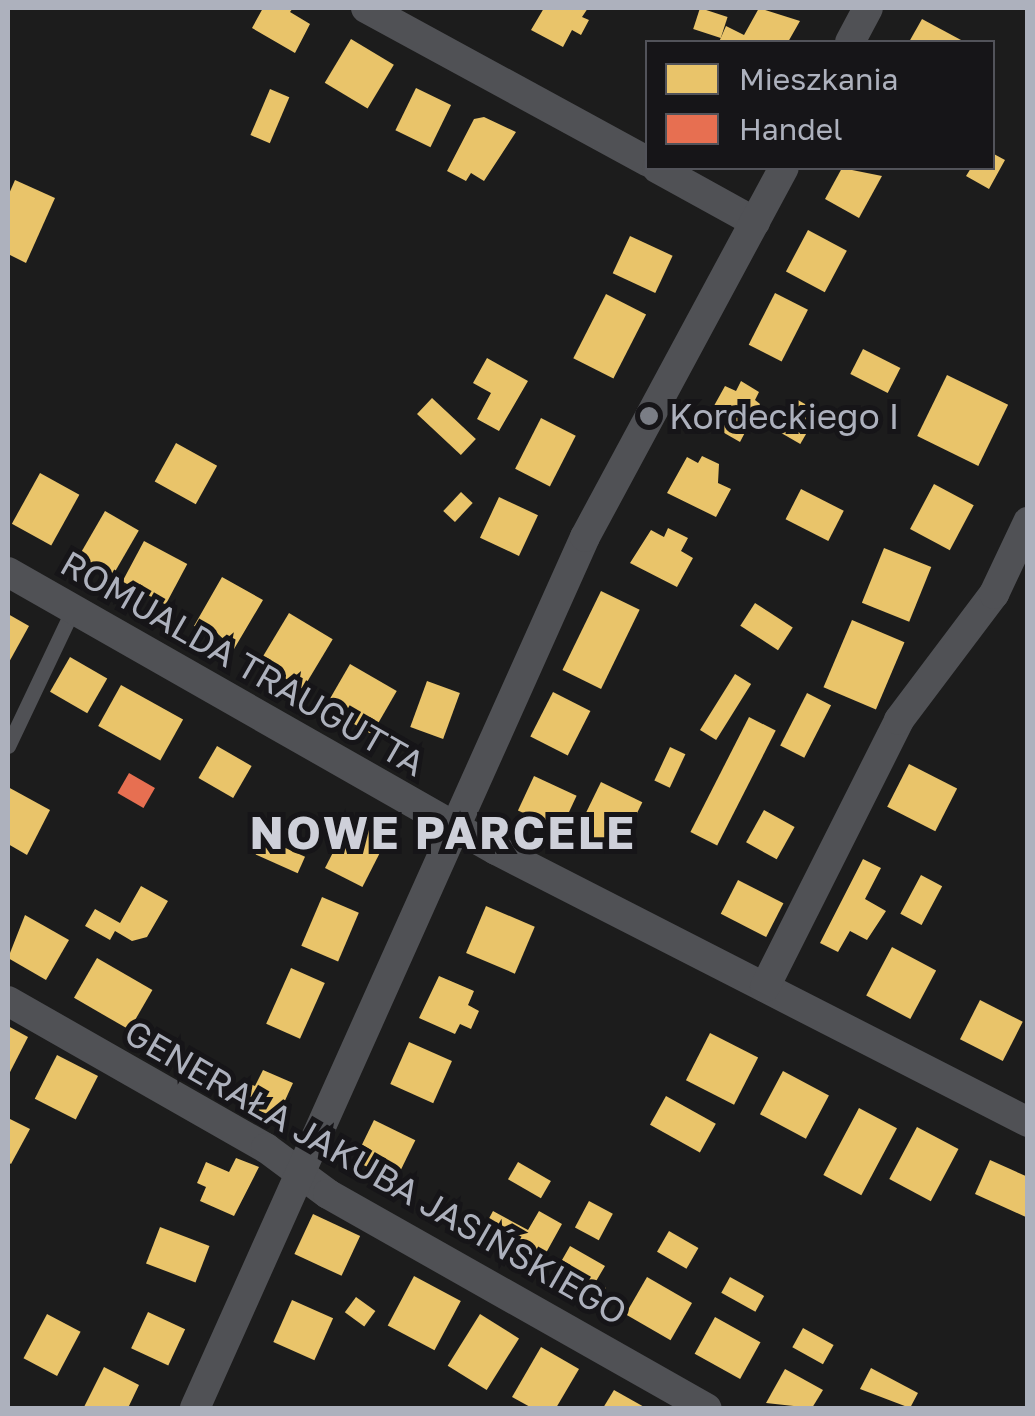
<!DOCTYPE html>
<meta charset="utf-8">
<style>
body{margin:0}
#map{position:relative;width:1035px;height:1416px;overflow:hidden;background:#1c1c1c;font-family:"Golos Text",sans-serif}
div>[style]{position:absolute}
.homes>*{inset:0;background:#e9c46a;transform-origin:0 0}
.shops>*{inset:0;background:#e76f51;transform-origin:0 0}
.lane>*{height:15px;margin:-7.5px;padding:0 7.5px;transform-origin:7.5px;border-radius:7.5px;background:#505155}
.street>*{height:30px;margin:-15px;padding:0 15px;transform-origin:15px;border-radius:15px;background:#505155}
.dots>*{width:28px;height:28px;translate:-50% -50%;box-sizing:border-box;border:5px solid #161518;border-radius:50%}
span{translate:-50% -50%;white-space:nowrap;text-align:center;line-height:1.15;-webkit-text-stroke:10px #161518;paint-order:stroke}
.poi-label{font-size:35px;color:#adb1bd}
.left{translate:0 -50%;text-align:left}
.street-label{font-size:35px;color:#adb1bd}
.district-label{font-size:45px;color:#ced0d9;font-weight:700;letter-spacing:2.5px}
.frame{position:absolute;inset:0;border:10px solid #adb1bd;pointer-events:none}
.legend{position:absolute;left:645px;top:40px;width:350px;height:130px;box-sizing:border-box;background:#161518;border:2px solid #52535a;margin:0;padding:12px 18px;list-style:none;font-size:30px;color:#adb1bd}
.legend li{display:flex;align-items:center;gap:20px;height:50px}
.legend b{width:50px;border:2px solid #52535a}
</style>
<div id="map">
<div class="homes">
<i style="clip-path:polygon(263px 8px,293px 8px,290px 12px,310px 24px,295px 53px,252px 28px)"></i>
<i style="clip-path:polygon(544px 8px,588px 8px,582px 17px,589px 20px,581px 35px,572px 30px,563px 47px,531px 30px)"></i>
<i style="left:700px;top:8px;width:29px;height:22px;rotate:18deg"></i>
<i style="clip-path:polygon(759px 8px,800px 21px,788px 42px,719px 42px,726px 26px,744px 35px)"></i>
<i style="clip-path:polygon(922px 19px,961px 40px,960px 42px,909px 42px)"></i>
<i style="left:351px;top:39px;width:50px;height:51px;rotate:31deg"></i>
<i style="left:416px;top:88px;width:39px;height:47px;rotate:26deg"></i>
<i style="left:270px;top:89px;width:21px;height:50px;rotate:23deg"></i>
<i style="clip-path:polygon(484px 117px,516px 132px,484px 181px,471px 173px,466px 181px,447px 171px,474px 119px)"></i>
<i style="clip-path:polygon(992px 153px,1005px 160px,989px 189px,966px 176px,971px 168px,992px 168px)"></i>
<i style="clip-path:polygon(842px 168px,882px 176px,859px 218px,825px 199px)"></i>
<i style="clip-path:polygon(15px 180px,55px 198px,26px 263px,8px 254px,8px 196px)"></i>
<i style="left:808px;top:230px;width:44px;height:47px;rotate:28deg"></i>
<i style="left:630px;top:236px;width:47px;height:41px;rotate:25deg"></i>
<i style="left:775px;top:293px;width:37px;height:58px;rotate:27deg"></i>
<i style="left:606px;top:294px;width:45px;height:72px;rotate:27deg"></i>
<i style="left:863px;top:349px;width:42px;height:28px;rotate:27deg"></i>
<i style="clip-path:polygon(487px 358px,528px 381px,499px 431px,477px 419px,491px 393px,473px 383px)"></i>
<i style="left:947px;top:375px;width:68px;height:68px;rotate:26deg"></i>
<i style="clip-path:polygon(741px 381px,759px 392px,755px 400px,760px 404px,740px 442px,705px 422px,725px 386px,736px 391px)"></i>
<i style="left:432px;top:398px;width:60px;height:22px;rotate:43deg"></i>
<i style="left:798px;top:400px;width:24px;height:37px;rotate:30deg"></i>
<i style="left:541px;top:418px;width:39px;height:57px;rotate:27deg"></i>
<i style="left:176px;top:443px;width:47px;height:44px;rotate:29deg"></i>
<i style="clip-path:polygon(702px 456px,719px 464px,718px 483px,731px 489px,716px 517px,667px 493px,687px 457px,698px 463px)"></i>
<i style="left:40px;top:473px;width:45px;height:58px;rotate:29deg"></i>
<i style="left:934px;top:484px;width:45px;height:51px;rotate:28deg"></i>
<i style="left:801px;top:489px;width:48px;height:34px;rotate:27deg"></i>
<i style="left:461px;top:492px;width:16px;height:26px;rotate:43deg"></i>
<i style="left:499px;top:497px;width:43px;height:45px;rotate:25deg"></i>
<i style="left:105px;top:511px;width:39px;height:52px;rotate:30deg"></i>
<i style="clip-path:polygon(668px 528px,688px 538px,681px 551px,693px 558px,677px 587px,630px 563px,651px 530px,664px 537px)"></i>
<i style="left:144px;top:541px;width:49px;height:46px;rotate:28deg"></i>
<i style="left:884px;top:548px;width:51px;height:59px;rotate:22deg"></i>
<i style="clip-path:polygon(222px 577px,263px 600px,234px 649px,217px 633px,194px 626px)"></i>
<i style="left:601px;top:591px;width:43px;height:88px;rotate:26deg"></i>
<i style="left:755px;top:603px;width:45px;height:27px;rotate:33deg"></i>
<i style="left:289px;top:613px;width:51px;height:58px;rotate:31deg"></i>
<i style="clip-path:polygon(8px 614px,29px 626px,8px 664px)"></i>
<i style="left:852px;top:620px;width:57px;height:73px;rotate:23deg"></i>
<i style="left:70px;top:657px;width:43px;height:40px;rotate:30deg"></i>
<i style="left:350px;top:664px;width:54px;height:50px;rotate:30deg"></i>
<i style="left:735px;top:674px;width:19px;height:66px;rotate:32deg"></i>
<i style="left:427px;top:681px;width:35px;height:49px;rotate:20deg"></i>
<i style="left:121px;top:685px;width:71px;height:47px;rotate:29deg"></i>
<i style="left:553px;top:692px;width:42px;height:50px;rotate:27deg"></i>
<i style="left:807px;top:693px;width:27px;height:59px;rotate:27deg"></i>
<i style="left:749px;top:717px;width:30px;height:129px;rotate:27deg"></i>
<i style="left:217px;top:746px;width:40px;height:37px;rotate:30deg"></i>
<i style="left:670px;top:747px;width:17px;height:37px;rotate:25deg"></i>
<i style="left:909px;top:764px;width:54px;height:48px;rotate:27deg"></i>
<i style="left:534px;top:776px;width:47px;height:38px;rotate:25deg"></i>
<i style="left:601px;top:782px;width:46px;height:54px;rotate:26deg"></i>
<i style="clip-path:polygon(8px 787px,50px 810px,27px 855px,8px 844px)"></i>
<i style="left:764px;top:810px;width:35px;height:37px;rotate:29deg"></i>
<i style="left:350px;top:819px;width:42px;height:55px;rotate:27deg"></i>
<i style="left:263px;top:838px;width:46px;height:18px;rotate:24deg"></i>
<i style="clip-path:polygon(863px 859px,881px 868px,865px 899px,886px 911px,867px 940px,850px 931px,838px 952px,820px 943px)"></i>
<i style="left:921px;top:875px;width:24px;height:44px;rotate:28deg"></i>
<i style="left:738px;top:880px;width:51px;height:38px;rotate:27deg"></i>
<i style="clip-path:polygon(141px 886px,168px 901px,147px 937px,132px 941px,115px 931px,110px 940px,85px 926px,95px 909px,120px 923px)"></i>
<i style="left:322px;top:897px;width:40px;height:53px;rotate:23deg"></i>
<i style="left:486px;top:906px;width:53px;height:51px;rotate:23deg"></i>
<i style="clip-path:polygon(25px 915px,69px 940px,46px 980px,8px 958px)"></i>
<i style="left:892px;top:947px;width:50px;height:55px;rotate:28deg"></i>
<i style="left:97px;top:958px;width:64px;height:46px;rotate:30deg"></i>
<i style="left:291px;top:968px;width:37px;height:61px;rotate:24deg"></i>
<i style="clip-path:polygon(439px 976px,474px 991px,468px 1005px,479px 1011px,471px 1029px,460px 1024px,455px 1034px,419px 1018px)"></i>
<i style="left:980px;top:1000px;width:48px;height:44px;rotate:27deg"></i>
<i style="clip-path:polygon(8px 1026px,28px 1037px,8px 1076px)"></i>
<i style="left:710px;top:1033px;width:54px;height:53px;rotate:27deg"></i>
<i style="left:409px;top:1042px;width:47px;height:46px;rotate:24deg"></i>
<i style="left:57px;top:1055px;width:46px;height:49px;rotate:27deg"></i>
<i style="clip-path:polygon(263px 1070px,293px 1083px,277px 1118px,236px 1101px,245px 1082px,255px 1086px)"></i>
<i style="left:783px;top:1071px;width:52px;height:49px;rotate:28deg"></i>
<i style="left:666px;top:1096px;width:57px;height:33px;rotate:29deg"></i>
<i style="left:859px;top:1108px;width:43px;height:76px;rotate:28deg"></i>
<i style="clip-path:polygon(10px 1119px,30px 1129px,11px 1164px,8px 1162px)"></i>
<i style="left:374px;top:1120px;width:46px;height:45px;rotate:26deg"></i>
<i style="left:917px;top:1127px;width:47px;height:59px;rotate:28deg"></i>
<i style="clip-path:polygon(236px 1158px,259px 1167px,234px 1216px,200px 1201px,206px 1187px,197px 1183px,206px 1162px,229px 1172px)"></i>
<i style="clip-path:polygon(990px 1160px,1028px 1177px,1028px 1218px,975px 1194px)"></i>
<i style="left:518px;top:1162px;width:38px;height:20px;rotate:30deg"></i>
<i style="left:589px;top:1201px;width:27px;height:30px;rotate:28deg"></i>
<i style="clip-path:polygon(493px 1211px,528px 1230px,539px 1211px,562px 1224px,535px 1273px,477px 1241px)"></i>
<i style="left:313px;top:1214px;width:52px;height:44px;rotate:25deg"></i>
<i style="left:160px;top:1227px;width:53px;height:39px;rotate:21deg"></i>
<i style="left:669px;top:1231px;width:34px;height:24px;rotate:30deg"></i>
<i style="clip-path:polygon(570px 1246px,605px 1266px,595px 1283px,606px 1288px,595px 1307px,550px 1281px)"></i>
<i style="left:414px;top:1276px;width:53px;height:56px;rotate:28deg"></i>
<i style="left:647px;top:1277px;width:52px;height:43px;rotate:30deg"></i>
<i style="left:730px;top:1277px;width:39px;height:18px;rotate:29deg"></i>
<i style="left:356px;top:1297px;width:24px;height:19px;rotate:36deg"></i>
<i style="left:292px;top:1300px;width:45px;height:46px;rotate:24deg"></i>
<i style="left:148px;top:1312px;width:41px;height:40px;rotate:25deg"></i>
<i style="left:47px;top:1314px;width:38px;height:50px;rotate:28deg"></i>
<i style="left:480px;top:1314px;width:46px;height:61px;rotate:32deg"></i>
<i style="left:715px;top:1317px;width:52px;height:42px;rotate:29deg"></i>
<i style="left:803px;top:1328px;width:35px;height:22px;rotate:29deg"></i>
<i style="clip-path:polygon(541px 1347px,579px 1369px,556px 1408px,532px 1408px,512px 1397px)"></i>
<i style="clip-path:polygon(104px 1367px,139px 1385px,128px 1408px,84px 1407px)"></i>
<i style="clip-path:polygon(871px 1368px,918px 1393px,910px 1408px,860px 1389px)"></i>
<i style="clip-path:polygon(785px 1369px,823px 1390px,812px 1408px,766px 1403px)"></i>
<i style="clip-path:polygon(614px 1390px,646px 1408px,603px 1408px)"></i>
</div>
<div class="shops">
<i style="left:129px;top:773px;width:30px;height:23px;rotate:30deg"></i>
</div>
<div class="lane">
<i style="left:8px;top:746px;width:152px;rotate:-64.6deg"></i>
</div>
<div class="street">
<i style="left:366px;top:8px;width:321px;rotate:28.6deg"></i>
<i style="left:850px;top:42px;width:38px;rotate:-62deg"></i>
<i style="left:657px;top:168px;width:112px;rotate:28.9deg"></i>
<i style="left:8px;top:572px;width:562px;rotate:29.67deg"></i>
<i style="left:496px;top:850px;width:598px;rotate:27.08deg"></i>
<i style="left:765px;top:987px;width:299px;rotate:-63.3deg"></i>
<i style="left:899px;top:720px;width:158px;rotate:-53deg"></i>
<i style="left:994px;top:594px;width:80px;rotate:-64.7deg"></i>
<i style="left:8px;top:1001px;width:297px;rotate:29.7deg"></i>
<i style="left:266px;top:1148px;width:77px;rotate:36.6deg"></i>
<i style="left:328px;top:1194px;width:435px;rotate:29.5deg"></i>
<i style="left:195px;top:1408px;width:954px;rotate:-65.88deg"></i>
<i style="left:585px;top:537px;width:419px;rotate:-61.7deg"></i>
</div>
<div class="dots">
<i style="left:649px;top:416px;background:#7a7d85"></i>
</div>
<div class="poi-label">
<span class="left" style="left:669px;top:416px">Kordeckiego I</span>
</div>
<div class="street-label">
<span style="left:243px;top:663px;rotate:30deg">ROMUALDA TRAUGUTTA</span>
<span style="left:376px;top:1172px;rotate:30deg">GENERAŁA JAKUBA JASIŃSKIEGO</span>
</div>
<div class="district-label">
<span style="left:443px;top:833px">NOWE PARCELE</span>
</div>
<div class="frame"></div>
<ul class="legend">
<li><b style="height:28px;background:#e9c46a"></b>Mieszkania</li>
<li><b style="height:28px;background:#e76f51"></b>Handel</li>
</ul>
</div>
